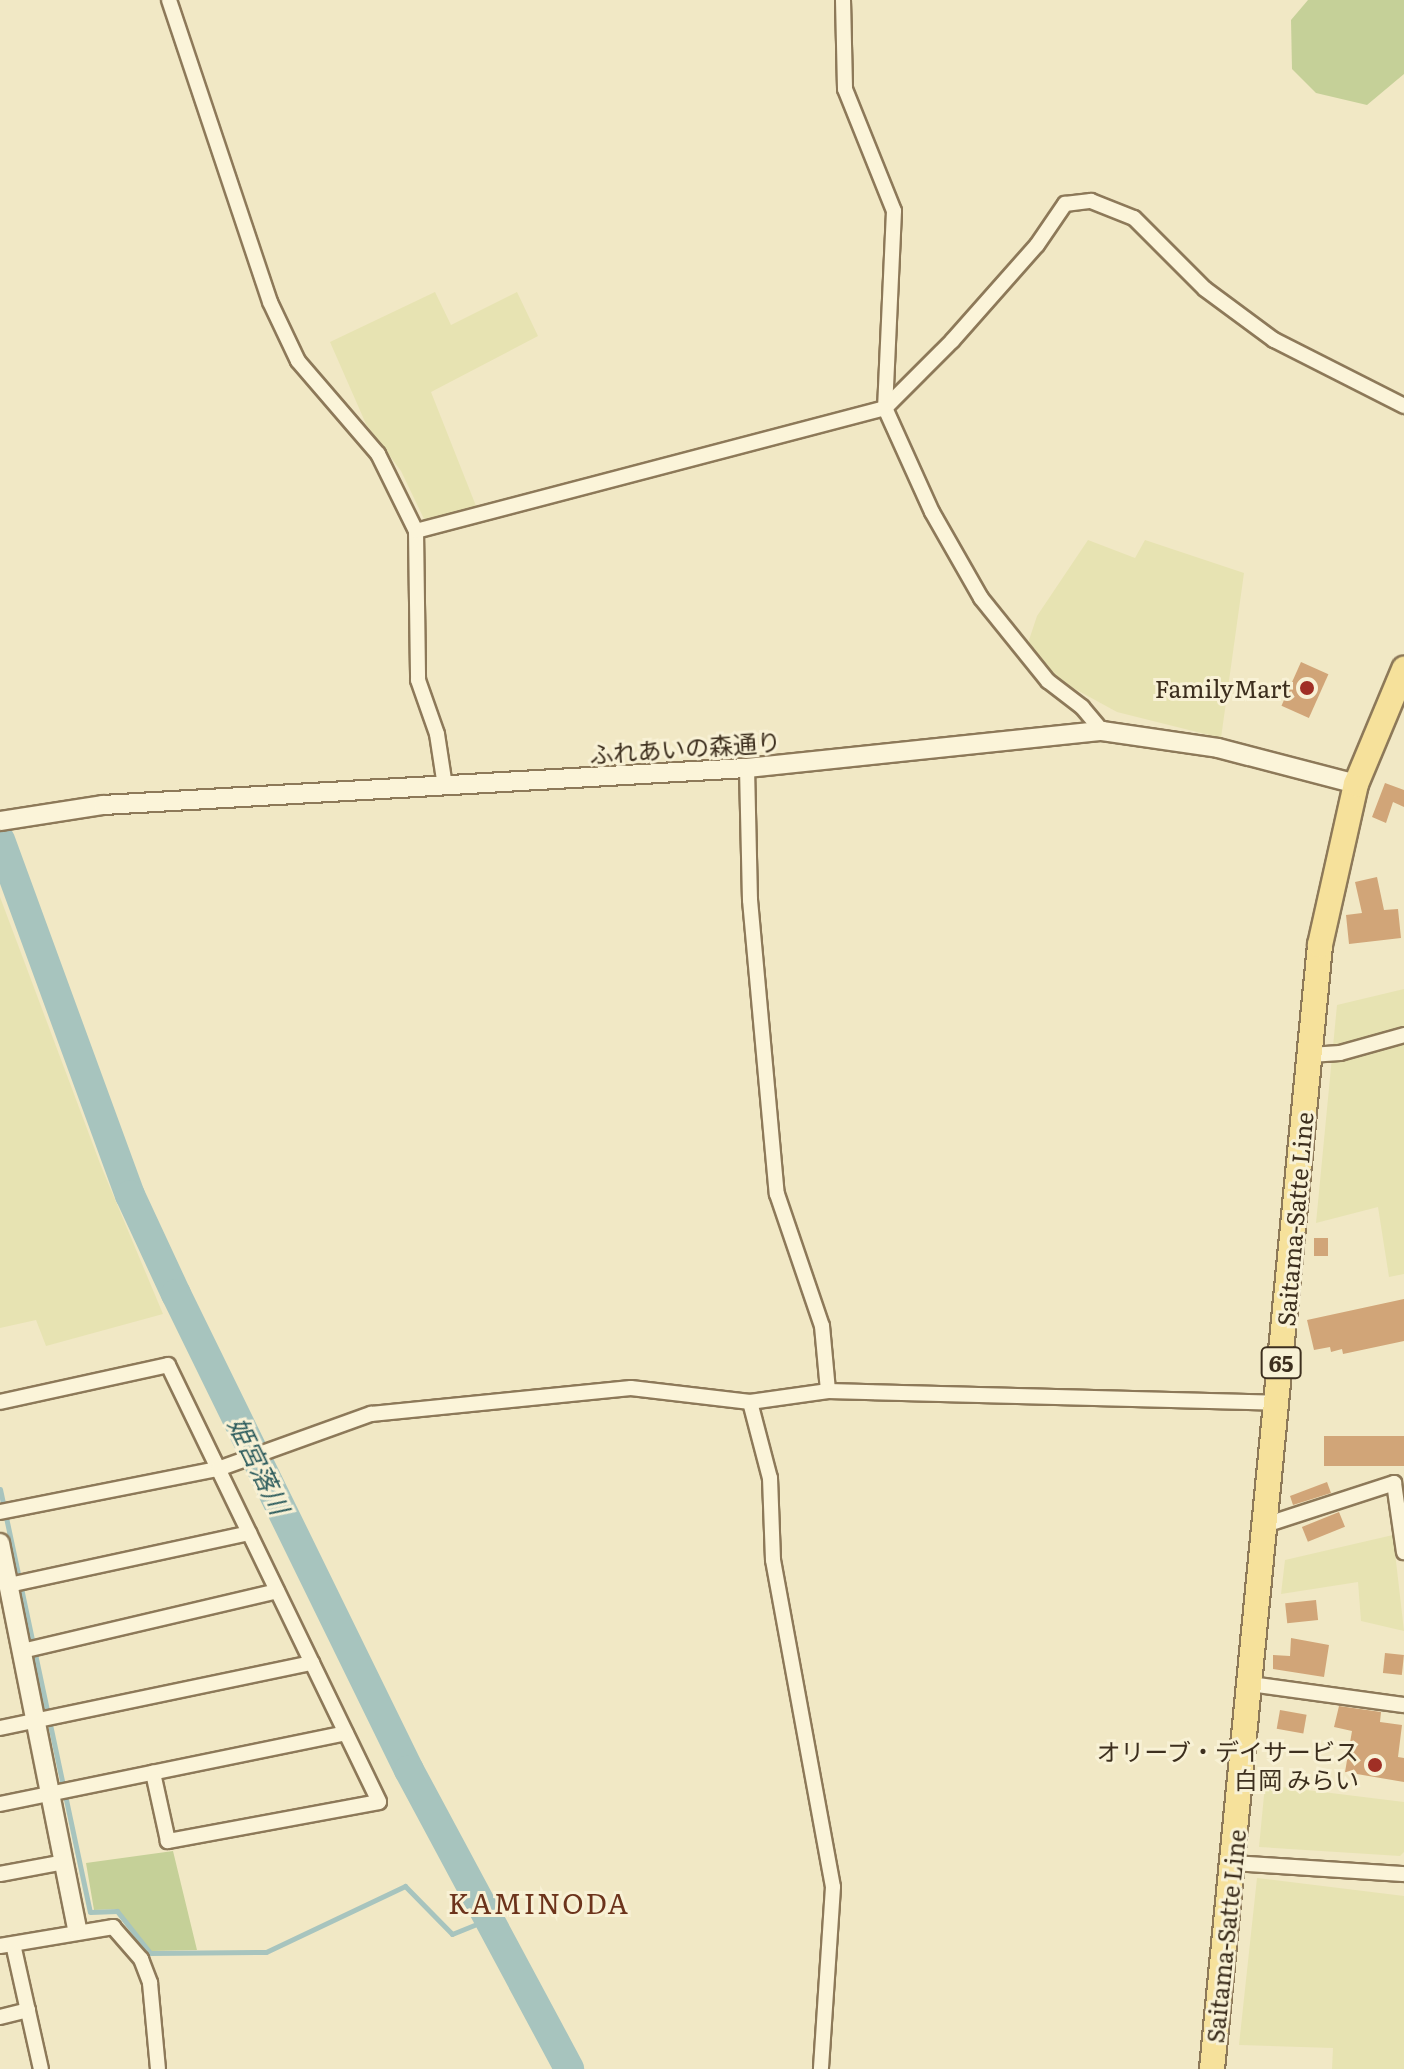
<!DOCTYPE html>
<meta charset="utf-8">
<style>
body{margin:0}
#map{position:relative;width:1404px;height:2069px;overflow:hidden;background:#f1e8c5;font-family:Literata,"Noto Sans JP",serif}
div>[style]{position:absolute}
.farmland>*{inset:0;background:#e7e3b2}
.green>*{inset:0;background:#c5d098}
.stream>*{height:5px;margin:-2.5px;padding:0 2.5px;transform-origin:2.5px;border-radius:2.5px;background:#a7c4be}
.river>*{height:30px;margin:-15px;padding:0 15px;transform-origin:15px;border-radius:15px;background:#a7c4be}
.building>*{inset:0;background:#d1a578;transform-origin:0 0}
.roads{filter:drop-shadow(2px 0 #8d7959) drop-shadow(-2px 0 #8d7959) drop-shadow(0 2px #8d7959) drop-shadow(0 -2px #8d7959)}
.minor>*{height:14px;margin:-7px;padding:0 7px;transform-origin:7px;border-radius:7px;background:#fbf4d9}
.tertiary>*{height:18px;margin:-9px;padding:0 9px;transform-origin:9px;border-radius:9px;background:#fbf4d9}
.primary>*{height:24px;margin:-12px;padding:0 12px;transform-origin:12px;border-radius:12px;background:#f6e19b}
.dots>*{width:22px;height:22px;translate:-50% -50%;box-sizing:border-box;border:4px solid #f8f1d5;border-radius:50%}
span{translate:-50% -50%;white-space:nowrap;text-align:center;line-height:1.15;-webkit-text-stroke:6px #f8f1d5;paint-order:stroke}
.shield-label span{padding:2px 6px;background:#f8f1d5;border:2px solid;border-radius:6px;-webkit-text-stroke-width:0}
.shield-label{font-size:22px;color:#3d2f1e;font-weight:700}
.poi-label{font-size:24px;color:#3d2f1e}
.right{translate:-100% -50%;text-align:right}
.street-label{font-size:24px;color:#3d2f1e}
.water-label{font-size:26px;color:#2d5c5d;font-style:italic}
.quarter-label{font-size:28px;color:#6c331b;letter-spacing:2px}
</style>
<div id="map">
<div class="farmland">
<i style="clip-path:polygon(435px 292px,451px 325px,517px 292px,538px 336px,431px 392px,478px 511px,425px 521px,401px 471px,366px 424px,330px 342px)"></i>
<i style="clip-path:polygon(1088px 540px,1135px 558px,1145px 540px,1244px 573px,1221px 738px,1117px 712px,1062px 682px,1037px 661px,1028px 643px,1037px 616px)"></i>
<i style="clip-path:polygon(0 897px,101px 1166px,163px 1314px,46px 1346px,36px 1320px,0 1328px)"></i>
<i style="clip-path:polygon(1404px 989px,1404px 1274px,1389px 1277px,1378px 1207px,1316px 1223px,1337px 1005px)"></i>
<i style="clip-path:polygon(1393px 1535px,1404px 1631px,1361px 1621px,1358px 1582px,1281px 1594px,1285px 1560px)"></i>
<i style="clip-path:polygon(1265px 1785px,1404px 1802px,1404px 1852px,1400px 1856px,1259px 1847px)"></i>
<i style="clip-path:polygon(1257px 1878px,1404px 1896px,1404px 2069px,1332px 2069px,1333px 2048px,1239px 2045px)"></i>
</div>
<div class="green">
<i style="clip-path:polygon(1308px 0,1404px 0,1404px 74px,1367px 105px,1316px 93px,1292px 69px,1291px 20px)"></i>
<i style="clip-path:polygon(173px 1851px,197px 1950px,150px 1951px,117px 1909px,94px 1910px,86px 1863px)"></i>
</div>
<div class="stream">
<i style="left:0;top:1489px;width:432px;rotate:78deg"></i>
<i style="left:90px;top:1912px;width:27px;rotate:-2deg"></i>
<i style="left:117px;top:1911px;width:53px;rotate:51.8deg"></i>
<i style="left:150px;top:1953px;width:116px;rotate:-0.5deg"></i>
<i style="left:266px;top:1952px;width:154px;rotate:-25.4deg"></i>
<i style="left:405px;top:1886px;width:67px;rotate:45.6deg"></i>
<i style="left:452px;top:1934px;width:40px;rotate:-22deg"></i>
</div>
<div class="river">
<i style="left:0;top:840px;width:378px;rotate:69.9deg"></i>
<i style="left:130px;top:1195px;width:109px;rotate:65.1deg"></i>
<i style="left:176px;top:1294px;width:530px;rotate:63.92deg"></i>
<i style="left:409px;top:1770px;width:339px;rotate:61.8deg"></i>
</div>
<div class="building">
<i style="left:1301px;top:662px;width:30px;height:48px;rotate:24deg"></i>
<i style="clip-path:polygon(1385px 783px,1404px 790px,1404px 807px,1393px 802px,1386px 823px,1372px 817px)"></i>
<i style="clip-path:polygon(1377px 877px,1384px 910px,1398px 909px,1401px 938px,1349px 944px,1346px 915px,1362px 913px,1355px 882px)"></i>
<i style="left:1314px;top:1238px;width:14px;height:18px"></i>
<i style="clip-path:polygon(1404px 1299px,1404px 1341px,1343px 1354px,1342px 1349px,1331px 1352px,1330px 1347px,1314px 1350px,1307px 1320px)"></i>
<i style="left:1404px;top:1436px;width:30px;height:80px;rotate:90deg"></i>
<i style="clip-path:polygon(1327px 1482px,1331px 1493px,1293px 1505px,1290px 1496px)"></i>
<i style="left:1339px;top:1512px;width:16px;height:40px;rotate:68deg"></i>
<i style="left:1316px;top:1600px;width:20px;height:31px;rotate:84deg"></i>
<i style="clip-path:polygon(1291px 1638px,1329px 1645px,1324px 1677px,1273px 1669px,1273px 1655px,1290px 1656px)"></i>
<i style="left:1385px;top:1653px;width:19px;height:20px;rotate:6deg"></i>
<i style="clip-path:polygon(1339px 1706px,1381px 1712px,1380px 1722px,1402px 1725px,1398px 1757px,1404px 1758px,1404px 1782px,1345px 1772px,1352px 1731px,1334px 1727px)"></i>
<i style="left:1280px;top:1710px;width:27px;height:19px;rotate:10deg"></i>
</div>
<div class="roads">
<div class="minor">
<i style="left:169px;top:0;width:318px;rotate:71.5deg"></i>
<i style="left:270px;top:302px;width:65px;rotate:64.6deg"></i>
<i style="left:298px;top:361px;width:123px;rotate:49.3deg"></i>
<i style="left:378px;top:454px;width:86px;rotate:63.7deg"></i>
<i style="left:416px;top:531px;width:149px;rotate:89.2deg"></i>
<i style="left:418px;top:680px;width:57px;rotate:70.6deg"></i>
<i style="left:437px;top:734px;width:53px;rotate:81.3deg"></i>
<i style="left:843px;top:0;width:89px;rotate:88.7deg"></i>
<i style="left:845px;top:89px;width:131px;rotate:68.1deg"></i>
<i style="left:894px;top:211px;width:197px;rotate:92.6deg"></i>
<i style="left:885px;top:408px;width:114px;rotate:65.7deg"></i>
<i style="left:932px;top:512px;width:99px;rotate:60.3deg"></i>
<i style="left:981px;top:598px;width:107px;rotate:51.1deg"></i>
<i style="left:1048px;top:681px;width:43px;rotate:37.4deg"></i>
<i style="left:1082px;top:707px;width:31px;rotate:50deg"></i>
<i style="left:416px;top:531px;width:485px;rotate:-14.7deg"></i>
<i style="left:885px;top:408px;width:95px;rotate:-45deg"></i>
<i style="left:952px;top:341px;width:128px;rotate:-48.5deg"></i>
<i style="left:1037px;top:245px;width:50px;rotate:-55.7deg"></i>
<i style="left:1065px;top:204px;width:26px;rotate:-7deg"></i>
<i style="left:1091px;top:201px;width:46px;rotate:21.6deg"></i>
<i style="left:1134px;top:218px;width:100px;rotate:45deg"></i>
<i style="left:1205px;top:289px;width:86px;rotate:36.5deg"></i>
<i style="left:1274px;top:340px;width:146px;rotate:26.9deg"></i>
<i style="left:747px;top:768px;width:132px;rotate:88.7deg"></i>
<i style="left:750px;top:900px;width:295px;rotate:84.8deg"></i>
<i style="left:777px;top:1194px;width:139px;rotate:71.2deg"></i>
<i style="left:822px;top:1326px;width:65px;rotate:84.7deg"></i>
<i style="left:1310px;top:1055px;width:30px;rotate:-4deg"></i>
<i style="left:1340px;top:1053px;width:66px;rotate:-15.7deg"></i>
<i style="left:0;top:1402px;width:172px;rotate:-12.4deg"></i>
<i style="left:168px;top:1365px;width:485px;rotate:64.2deg"></i>
<i style="left:379px;top:1802px;width:215px;rotate:169.5deg"></i>
<i style="left:168px;top:1841px;width:70px;rotate:-102.4deg"></i>
<i style="left:750px;top:1402px;width:79px;rotate:75.3deg"></i>
<i style="left:770px;top:1478px;width:82px;rotate:87.9deg"></i>
<i style="left:773px;top:1560px;width:332px;rotate:79.6deg"></i>
<i style="left:833px;top:1887px;width:182px;rotate:93.8deg"></i>
<i style="left:0;top:1512px;width:222px;rotate:-11.2deg"></i>
<i style="left:218px;top:1469px;width:163px;rotate:-19.8deg"></i>
<i style="left:371px;top:1414px;width:261px;rotate:-5.7deg"></i>
<i style="left:631px;top:1388px;width:120px;rotate:6.7deg"></i>
<i style="left:750px;top:1402px;width:79px;rotate:-8deg"></i>
<i style="left:828px;top:1391px;width:449px;rotate:1.5deg"></i>
<i style="left:1265px;top:1525px;width:136px;rotate:-18deg"></i>
<i style="left:1394px;top:1483px;width:70px;rotate:81.8deg"></i>
<i style="left:9px;top:1585px;width:246px;rotate:-12.2deg"></i>
<i style="left:22px;top:1651px;width:262px;rotate:-13.2deg"></i>
<i style="left:1250px;top:1684px;width:155px;rotate:7.8deg"></i>
<i style="left:0;top:1728px;width:319px;rotate:-11.8deg"></i>
<i style="left:0;top:1804px;width:353px;rotate:-11.6deg"></i>
<i style="left:1232px;top:1863px;width:172px;rotate:3.7deg"></i>
<i style="left:0;top:1874px;width:65px;rotate:-10.6deg"></i>
<i style="left:13px;top:1944px;width:128px;rotate:77.4deg"></i>
<i style="left:0;top:1946px;width:115px;rotate:-9.5deg"></i>
<i style="left:113px;top:1927px;width:43px;rotate:48.8deg"></i>
<i style="left:141px;top:1959px;width:26px;rotate:69deg"></i>
<i style="left:150px;top:1983px;width:86px;rotate:84.7deg"></i>
<i style="left:0;top:2017px;width:29px;rotate:-14deg"></i>
</div>
<div class="tertiary">
<i style="left:0;top:821px;width:104px;rotate:-8.8deg"></i>
<i style="left:103px;top:805px;width:645px;rotate:-3.29deg"></i>
<i style="left:747px;top:768px;width:357px;rotate:-6deg"></i>
<i style="left:1102px;top:731px;width:117px;rotate:8.3deg"></i>
<i style="left:1218px;top:748px;width:143px;rotate:14.6deg"></i>
<i style="left:0;top:1543px;width:395px;rotate:78.7deg"></i>
</div>
<div class="primary">
<i style="left:1212px;top:2069px;width:1129px;rotate:-84.51deg"></i>
<i style="left:1320px;top:945px;width:165px;rotate:-77.4deg"></i>
<i style="left:1356px;top:784px;width:125px;rotate:-67.3deg"></i>
</div>
</div>
<div class="dots">
<i style="left:1307px;top:688px;background:#a02f25"></i>
<i style="left:1375px;top:1765px;background:#a02f25"></i>
</div>
<div class="shield-label">
<span style="left:1281px;top:1363px">65</span>
</div>
<div class="poi-label">
<span class="right" style="left:1291px;top:688px">FamilyMart</span>
<span class="right" style="left:1359px;top:1765px">オリーブ・デイサービス<br>白岡 みらい</span>
</div>
<div class="street-label">
<span style="left:685px;top:747px;rotate:-4deg">ふれあいの森通り</span>
<span style="left:1294px;top:1219px;rotate:-85deg">Saitama-Satte Line</span>
<span style="left:1225px;top:1936px;rotate:-84deg">Saitama-Satte Line</span>
</div>
<div class="water-label">
<span style="left:260px;top:1465px;rotate:64deg">姫宮落川</span>
</div>
<div class="quarter-label">
<span style="left:539px;top:1902px">KAMINODA</span>
</div>
</div>
